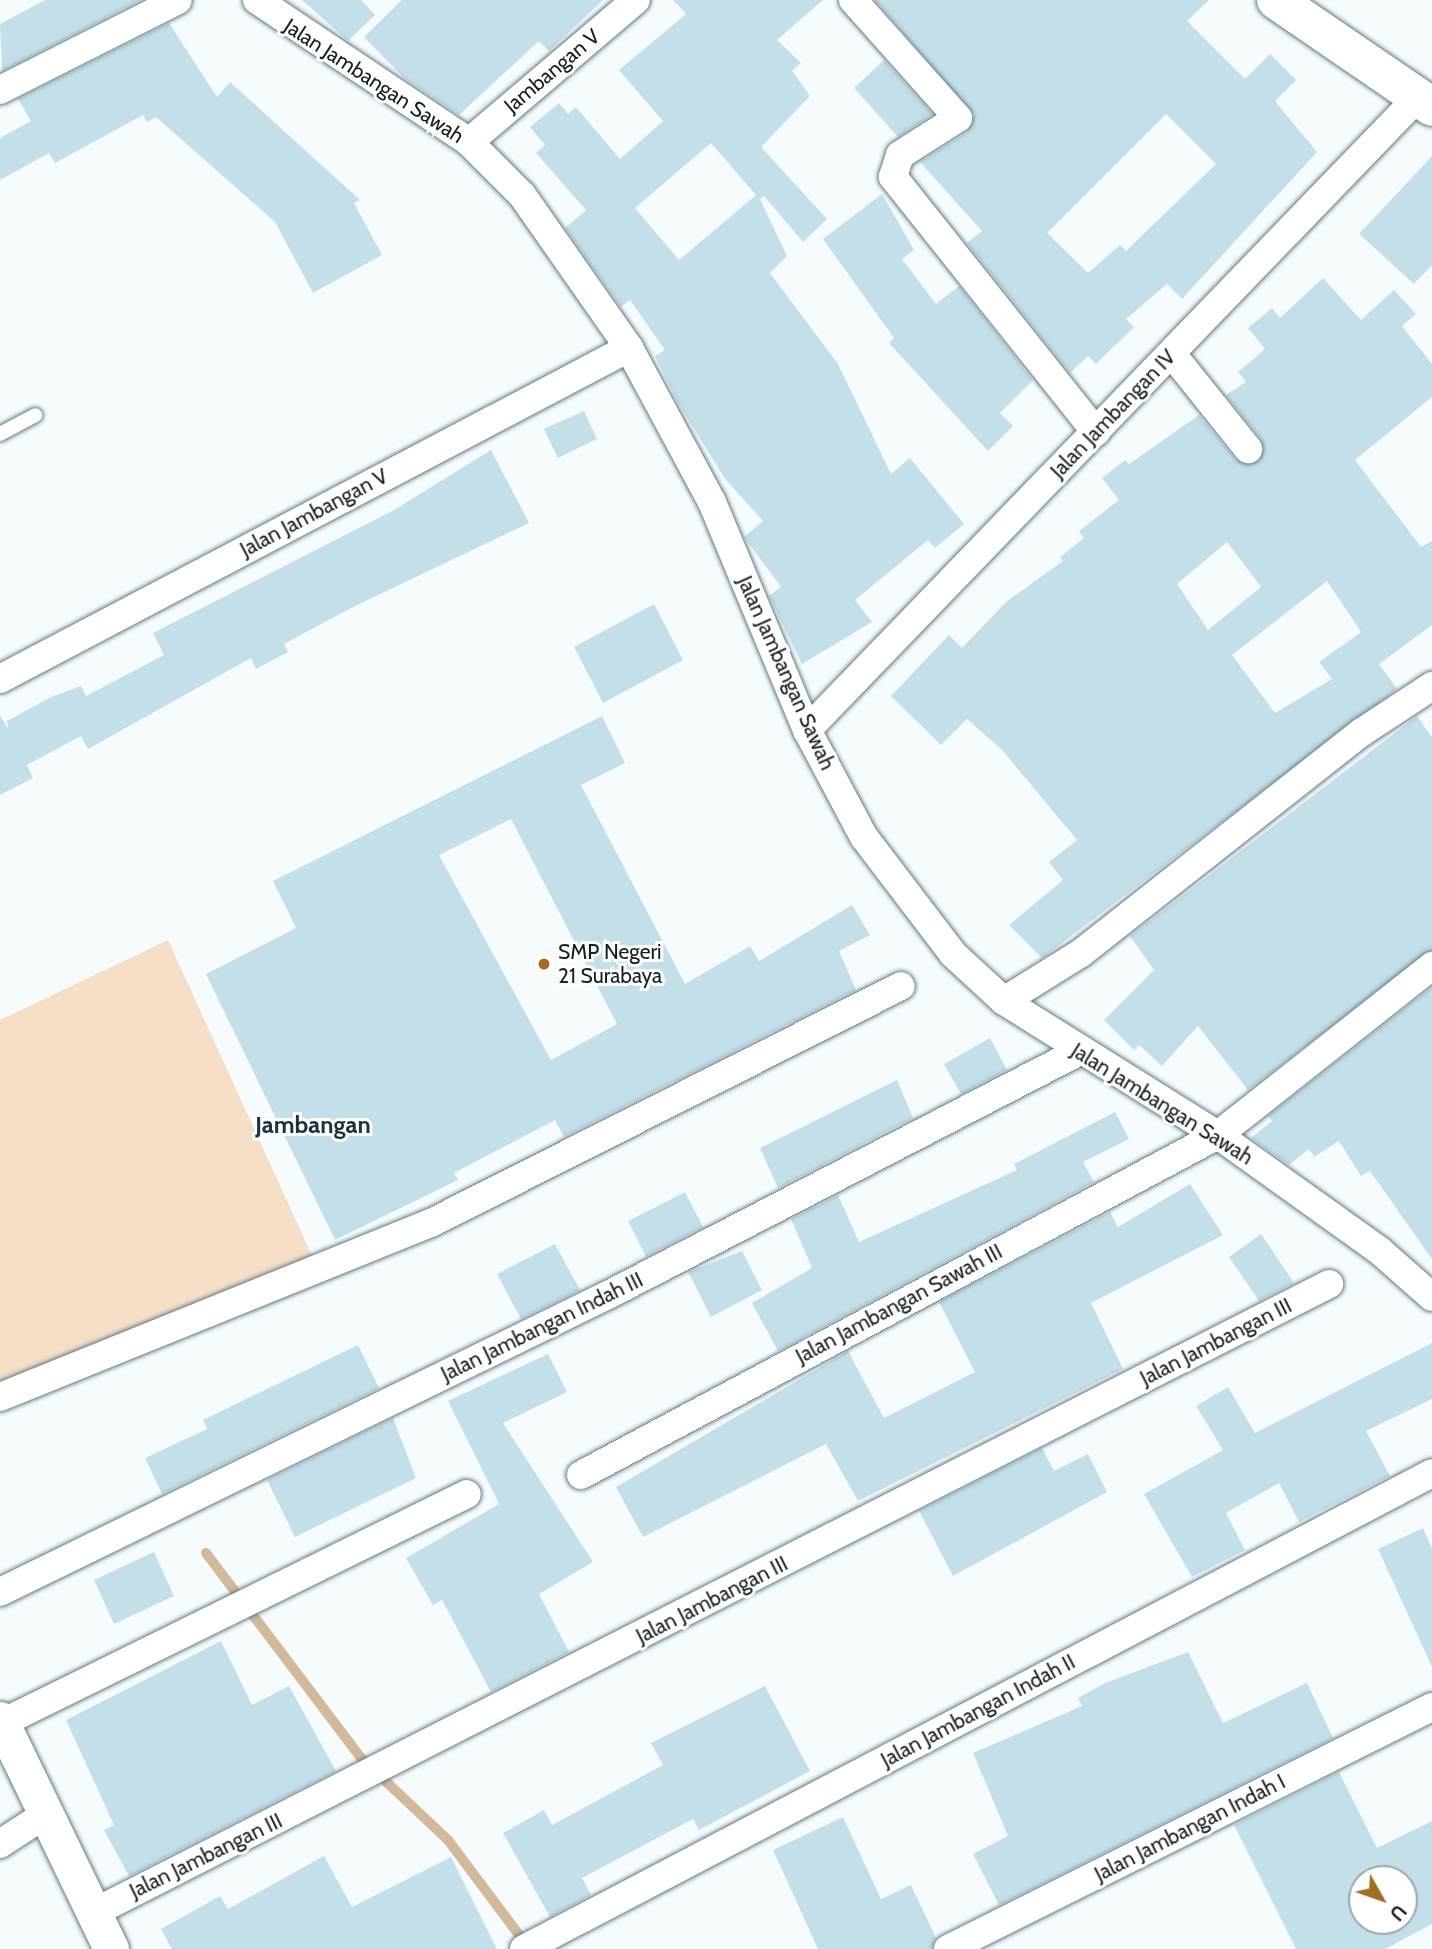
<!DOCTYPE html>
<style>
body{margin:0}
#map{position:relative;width:1432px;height:1949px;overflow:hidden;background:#f6fcfe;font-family:Cabin,sans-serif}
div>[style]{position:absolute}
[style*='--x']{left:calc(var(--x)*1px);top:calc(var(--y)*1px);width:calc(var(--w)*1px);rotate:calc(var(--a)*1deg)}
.green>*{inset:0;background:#f6dfc6}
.stream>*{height:10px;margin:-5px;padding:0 5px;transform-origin:5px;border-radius:5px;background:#d2b99b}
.building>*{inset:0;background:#c3dfe9}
.roads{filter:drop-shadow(0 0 2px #607a82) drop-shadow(0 0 2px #607a82)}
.service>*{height:14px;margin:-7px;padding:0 7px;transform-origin:7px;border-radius:7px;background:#fff}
.minor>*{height:28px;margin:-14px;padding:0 14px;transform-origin:14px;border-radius:14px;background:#fff}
.tertiary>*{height:35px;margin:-17.5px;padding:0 17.5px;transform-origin:17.5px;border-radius:17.5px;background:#fff}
.secondary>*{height:38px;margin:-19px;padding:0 19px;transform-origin:19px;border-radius:19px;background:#fff}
.dots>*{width:19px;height:19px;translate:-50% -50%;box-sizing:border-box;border:4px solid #fff;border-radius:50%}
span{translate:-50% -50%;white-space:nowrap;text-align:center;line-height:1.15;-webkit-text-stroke:6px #fff;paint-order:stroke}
.street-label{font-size:21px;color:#141f22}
.poi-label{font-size:21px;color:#141f22}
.left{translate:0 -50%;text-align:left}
.quarter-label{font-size:24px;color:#1b333a;font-weight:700}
.north{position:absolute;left:1348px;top:1865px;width:70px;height:70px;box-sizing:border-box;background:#fff;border:2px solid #a1a5a7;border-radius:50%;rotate:130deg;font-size:19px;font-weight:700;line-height:28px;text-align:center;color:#141f22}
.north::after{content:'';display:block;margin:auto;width:24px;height:32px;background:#a26e26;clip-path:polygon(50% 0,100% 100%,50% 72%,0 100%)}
</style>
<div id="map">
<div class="green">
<div style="clip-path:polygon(168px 940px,314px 1260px,0 1383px,0 1020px)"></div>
</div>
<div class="stream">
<div style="--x:206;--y:1553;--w:257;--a:52.9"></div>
<div style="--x:361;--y:1758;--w:120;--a:43.3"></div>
<div style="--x:448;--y:1840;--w:134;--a:53.2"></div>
</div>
<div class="building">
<div style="clip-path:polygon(45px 0,141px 0,2px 71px,0 24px)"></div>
<div style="clip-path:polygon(302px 0,361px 0,375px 15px,348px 41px)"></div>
<div style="clip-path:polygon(402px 0,603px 0,549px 51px,539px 41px,459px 115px,404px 78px,364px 37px)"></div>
<div style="clip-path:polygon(evenodd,673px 0,823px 0,777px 40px,801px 63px,792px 71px,810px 96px,761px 147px,827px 219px,803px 242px,764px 196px,760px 199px,787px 256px,770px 273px,838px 364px,891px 474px,910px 458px,964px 524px,935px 548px,928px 540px,855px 600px,872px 622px,802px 664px,769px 596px,781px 587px,744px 537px,763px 521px,725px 479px,677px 401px,655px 356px,665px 350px,630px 300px,621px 307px,565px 228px,586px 210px,536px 153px,545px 145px,530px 127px,559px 103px,568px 114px,576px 107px,620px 159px,663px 121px,619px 70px,686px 14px,673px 0,711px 143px,756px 195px,679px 260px,635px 208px,711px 143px)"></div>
<div style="clip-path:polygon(evenodd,875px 0,1209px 0,1187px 21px,1245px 79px,1270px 54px,1296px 80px,1275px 101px,1317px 152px,1182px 299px,1167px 284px,1126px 319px,1134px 327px,1096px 364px,1088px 356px,1070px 373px,967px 243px,982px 231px,920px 162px,967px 132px,974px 115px,875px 0,1166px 114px,1216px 164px,1126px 251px,1120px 245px,1088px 273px,1047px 233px,1166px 114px)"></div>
<div style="clip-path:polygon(169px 23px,217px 97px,230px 82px,360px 200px,354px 203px,382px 255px,313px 293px,275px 222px,156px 117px,147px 122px,143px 115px,55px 163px,49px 153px,0 180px,0 138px,31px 121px,18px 99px)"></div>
<div style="clip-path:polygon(884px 60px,933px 114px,898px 137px,854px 88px)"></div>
<div style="clip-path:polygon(1432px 156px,1432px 265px,1414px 284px,1359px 234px)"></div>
<div style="clip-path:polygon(882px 194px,914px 250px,902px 259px,936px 304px,959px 286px,1033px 380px,1000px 413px,1013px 426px,988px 451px,889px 343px,894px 338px,823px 239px)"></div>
<div style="clip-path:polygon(evenodd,1323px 278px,1361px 320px,1394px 290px,1416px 314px,1402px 326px,1432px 364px,1432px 397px,1355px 460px,1421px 547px,1432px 541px,1432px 625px,1379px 664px,1397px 689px,1042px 958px,1009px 925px,1063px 880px,1049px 862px,1077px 840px,1003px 751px,967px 719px,941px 745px,891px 696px,949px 635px,962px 648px,1006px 602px,1063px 561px,1060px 557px,1084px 538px,1079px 531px,1119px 500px,1102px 478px,1125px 460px,1129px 464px,1199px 415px,1236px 460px,1259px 461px,1261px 439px,1226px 395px,1246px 382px,1238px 372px,1265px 349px,1248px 328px,1272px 308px,1280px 318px,1323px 278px,1227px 542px,1261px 587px,1208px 630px,1177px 584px,1227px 542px,1323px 278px,1327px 581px,1361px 632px,1319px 662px,1332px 679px,1275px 713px,1232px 655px,1327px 581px)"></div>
<div style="clip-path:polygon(584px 411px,597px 439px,558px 458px,544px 429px)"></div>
<div style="clip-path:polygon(491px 450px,529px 523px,351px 608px,284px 644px,288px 652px,256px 669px,251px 658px,88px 749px,81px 736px,27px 765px,33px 778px,0 795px,0 715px,8px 729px,7px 721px,51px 697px,81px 686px,86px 696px,164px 655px,153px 633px,394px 510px)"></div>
<div style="clip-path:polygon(654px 604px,683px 660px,603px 703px,574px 647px)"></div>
<div style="clip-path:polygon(evenodd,602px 716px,625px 763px,581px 785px,685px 984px,750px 946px,759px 961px,852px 905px,870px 935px,839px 951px,856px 990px,564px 1137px,555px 1120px,454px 1173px,458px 1180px,335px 1240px,206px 974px,296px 928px,273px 881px,602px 716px,511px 819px,617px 1024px,551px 1060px,439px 855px,511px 819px)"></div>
<div style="clip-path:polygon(1417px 716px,1432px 737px,1432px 950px,1248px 1090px,1198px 1026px,1162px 1066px,1139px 1045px,1134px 1050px,1104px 1020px,1154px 970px,1130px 936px)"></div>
<div style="clip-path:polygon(1432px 987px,1432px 1259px,1370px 1171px,1361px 1176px,1339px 1141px,1314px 1157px,1309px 1149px,1289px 1165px,1251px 1138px,1272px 1121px,1268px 1116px)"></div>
<div style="clip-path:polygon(990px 1038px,1007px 1070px,961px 1094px,944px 1064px)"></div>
<div style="clip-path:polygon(897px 1080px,913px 1118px,778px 1188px,760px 1148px)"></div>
<div style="clip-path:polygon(1115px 1112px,1129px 1139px,1083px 1162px,1094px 1182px,778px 1351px,752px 1303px,812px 1268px,791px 1219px,838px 1195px,859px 1242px,1017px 1170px,1014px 1164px)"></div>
<div style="clip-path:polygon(1190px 1184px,1223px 1235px,1091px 1303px,1123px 1369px,858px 1501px,826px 1444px,643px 1537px,616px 1487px,848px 1351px,884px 1418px,975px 1372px,939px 1302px,1110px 1212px,1118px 1227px)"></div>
<div style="clip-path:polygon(685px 1192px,703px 1227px,646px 1257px,628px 1221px)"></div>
<div style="clip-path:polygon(1261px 1234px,1294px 1283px,1259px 1301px,1229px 1257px)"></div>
<div style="clip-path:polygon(555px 1244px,580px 1290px,521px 1319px,497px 1274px)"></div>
<div style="clip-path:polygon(742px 1251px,762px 1290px,711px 1317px,688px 1272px)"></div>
<div style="clip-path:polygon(1432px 1343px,1432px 1399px,1366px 1431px,1390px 1476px,1299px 1522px,1279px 1483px,1226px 1513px,1245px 1550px,1192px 1577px,1144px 1494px,1223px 1450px,1196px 1406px,1228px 1387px,1255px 1433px)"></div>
<div style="clip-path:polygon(358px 1345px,379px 1388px,162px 1494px,145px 1458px,207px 1429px,203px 1420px)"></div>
<div style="clip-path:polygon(548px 1354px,567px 1392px,503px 1423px,593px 1562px,539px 1594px,569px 1652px,491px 1692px,442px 1600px,433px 1605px,406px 1558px,499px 1504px,448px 1401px)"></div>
<div style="clip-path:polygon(393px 1418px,416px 1478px,295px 1537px,267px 1480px)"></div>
<div style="clip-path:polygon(1042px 1448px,1054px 1471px,1088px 1454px,1107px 1492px,953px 1576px,919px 1511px)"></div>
<div style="clip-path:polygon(1423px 1528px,1432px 1548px,1432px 1667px,1378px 1549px)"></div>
<div style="clip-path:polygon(154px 1552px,174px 1596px,114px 1624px,94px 1580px)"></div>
<div style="clip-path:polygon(221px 1641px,252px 1705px,289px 1686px,336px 1771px,129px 1876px,104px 1830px,114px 1825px,66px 1720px)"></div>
<div style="clip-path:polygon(1188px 1652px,1223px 1723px,1307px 1683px,1333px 1738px,999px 1905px,973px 1854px,1008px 1836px,973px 1753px,1082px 1706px,1078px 1698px,1105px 1683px)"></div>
<div style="clip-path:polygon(765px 1686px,810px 1771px,699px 1830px,693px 1819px,582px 1878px,591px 1895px,550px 1917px,503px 1833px,544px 1810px,552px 1825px,663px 1765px,651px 1743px)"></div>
<div style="clip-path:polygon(evenodd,1339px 1772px,1377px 1848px,1432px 1821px,1432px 1924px,1385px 1949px,1296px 1949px,1234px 1825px,1339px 1772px,1362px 1879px,1404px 1879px,1404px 1921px,1362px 1921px,1362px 1879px)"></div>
<div style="clip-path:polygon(843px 1817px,881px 1899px,911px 1885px,936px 1938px,932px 1949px,818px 1949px,773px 1850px)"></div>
<div style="clip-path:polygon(324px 1856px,352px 1907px,451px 1857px,497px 1949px,172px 1949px,161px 1929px,220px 1896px,228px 1909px)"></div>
</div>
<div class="roads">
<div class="service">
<div style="--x:0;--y:434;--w:40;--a:-28"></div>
</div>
<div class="minor">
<div style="--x:257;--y:0;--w:255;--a:33.8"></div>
<div style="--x:469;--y:142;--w:75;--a:45"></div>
<div style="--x:522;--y:195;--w:187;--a:55"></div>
<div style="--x:629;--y:348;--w:175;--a:61.7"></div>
<div style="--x:712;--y:502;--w:247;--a:67.4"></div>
<div style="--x:807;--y:730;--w:121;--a:62"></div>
<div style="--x:864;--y:837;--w:147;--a:52.7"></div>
<div style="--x:953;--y:954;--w:69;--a:42.7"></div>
<div style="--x:1004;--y:1001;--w:252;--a:32.1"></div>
<div style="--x:1218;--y:1135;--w:199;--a:35.6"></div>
<div style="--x:1380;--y:1251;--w:69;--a:41.5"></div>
<div style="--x:853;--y:0;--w:158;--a:48.3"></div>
<div style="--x:958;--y:118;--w:69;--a:147.5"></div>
<div style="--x:900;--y:155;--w:23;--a:108"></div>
<div style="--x:893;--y:177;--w:326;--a:51.5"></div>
<div style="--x:0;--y:90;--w:199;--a:-26.8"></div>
<div style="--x:469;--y:142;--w:219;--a:-40.4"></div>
<div style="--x:1172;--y:354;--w:122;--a:51.3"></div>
<div style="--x:0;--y:679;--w:711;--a:-27.75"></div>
<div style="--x:807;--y:730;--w:880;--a:-46.01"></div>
<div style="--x:1004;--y:1001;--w:91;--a:-31.9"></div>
<div style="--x:1081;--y:953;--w:357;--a:-38.2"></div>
<div style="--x:1362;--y:732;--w:84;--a:-33.3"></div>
<div style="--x:0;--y:1397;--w:465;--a:-22"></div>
<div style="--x:431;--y:1223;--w:526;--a:-26.76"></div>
<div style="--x:581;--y:1475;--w:722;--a:-28.09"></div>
<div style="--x:1218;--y:1135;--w:273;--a:-38.3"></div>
<div style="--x:0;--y:1592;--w:679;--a:-26.04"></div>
<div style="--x:610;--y:1294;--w:527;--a:-27.34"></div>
<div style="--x:2;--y:1723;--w:518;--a:-26.22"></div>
<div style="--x:0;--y:1844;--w:55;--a:-33.1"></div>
<div style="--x:93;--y:1913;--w:1387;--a:-26.97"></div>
<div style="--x:524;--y:1949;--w:1025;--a:-27.66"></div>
<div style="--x:948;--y:1949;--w:541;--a:-26.57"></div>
</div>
<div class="tertiary">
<div style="--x:0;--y:1719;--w:255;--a:64.2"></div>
</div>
<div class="secondary">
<div style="--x:1276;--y:0;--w:189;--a:34.4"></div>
</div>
</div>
<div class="dots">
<div style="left:544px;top:964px;background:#a26e26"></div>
</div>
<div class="street-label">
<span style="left:552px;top:71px;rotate:-40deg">Jambangan V</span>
<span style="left:374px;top:81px;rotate:33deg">Jalan Jambangan Sawah</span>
<span style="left:1113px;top:414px;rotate:-46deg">Jalan Jambangan IV</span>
<span style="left:314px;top:513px;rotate:-28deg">Jalan Jambangan V</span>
<span style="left:786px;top:673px;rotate:66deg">Jalan Jambangan Sawah</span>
<span style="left:1162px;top:1104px;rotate:32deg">Jalan Jambangan Sawah</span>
<span style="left:899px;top:1304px;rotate:-28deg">Jalan Jambangan Sawah III</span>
<span style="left:542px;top:1327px;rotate:-26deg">Jalan Jambangan Indah III</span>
<span style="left:1216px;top:1342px;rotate:-27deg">Jalan Jambangan III</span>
<span style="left:712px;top:1600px;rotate:-27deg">Jalan Jambangan III</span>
<span style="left:978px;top:1711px;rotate:-28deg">Jalan Jambangan Indah II</span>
<span style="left:1190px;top:1828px;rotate:-27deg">Jalan Jambangan Indah I</span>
<span style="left:206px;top:1856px;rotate:-26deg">Jalan Jambangan III</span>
</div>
<div class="poi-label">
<span class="left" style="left:558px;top:964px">SMP Negeri<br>21 Surabaya</span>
</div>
<div class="quarter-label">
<span style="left:313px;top:1125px">Jambangan</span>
</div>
<div class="north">U</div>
</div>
